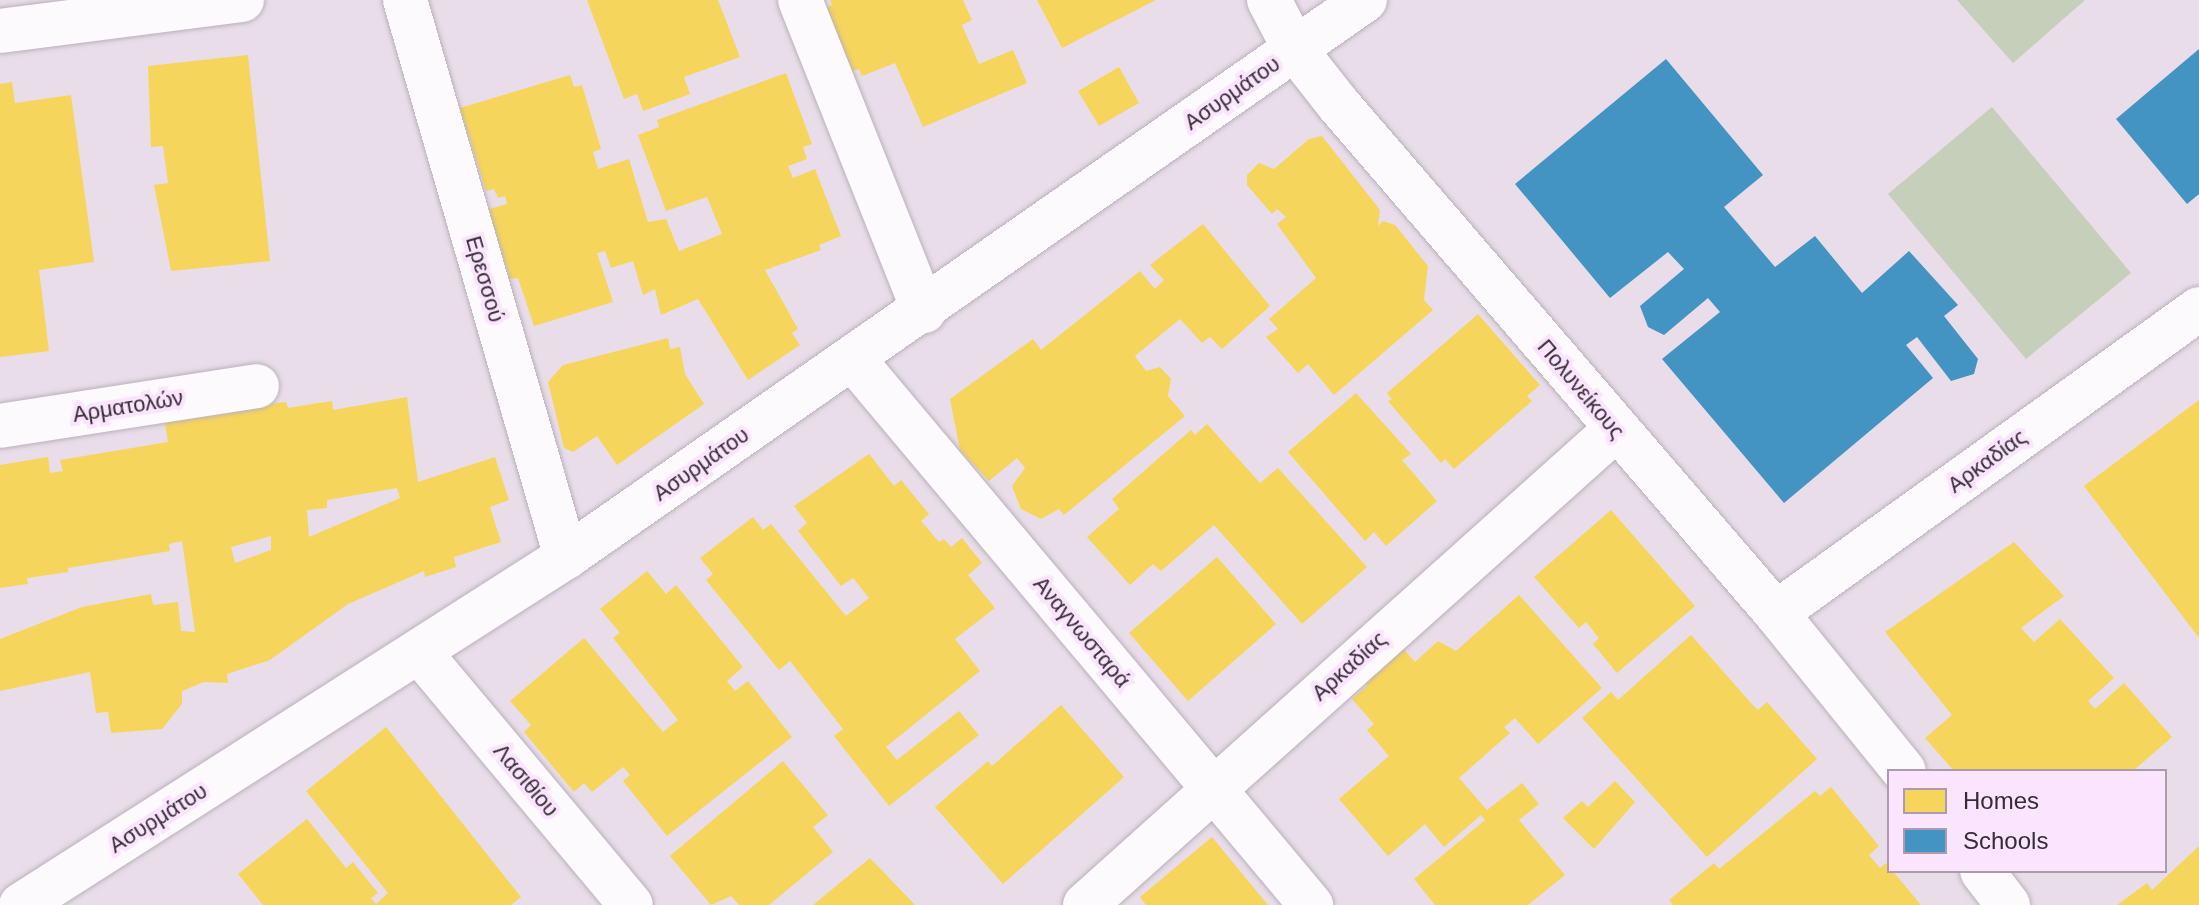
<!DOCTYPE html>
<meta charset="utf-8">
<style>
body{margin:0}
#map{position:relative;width:2199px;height:905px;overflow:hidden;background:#e8dde9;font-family:Arial,sans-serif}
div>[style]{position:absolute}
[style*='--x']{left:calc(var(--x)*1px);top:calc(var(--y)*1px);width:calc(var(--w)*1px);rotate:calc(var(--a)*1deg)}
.green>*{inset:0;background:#c5cfb9}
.homes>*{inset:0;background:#f6d55c}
.schools>*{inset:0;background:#4393c3}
.roads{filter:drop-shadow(0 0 2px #bab0bb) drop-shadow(0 0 2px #bab0bb)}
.minor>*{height:44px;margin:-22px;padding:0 22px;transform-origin:22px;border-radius:22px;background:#fcfafc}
.tertiary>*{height:44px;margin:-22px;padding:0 22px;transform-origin:22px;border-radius:22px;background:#fcfafc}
span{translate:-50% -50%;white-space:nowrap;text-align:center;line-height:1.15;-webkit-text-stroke:8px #fbe4fd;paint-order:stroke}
.street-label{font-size:22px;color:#352c35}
.legend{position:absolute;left:1887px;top:769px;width:280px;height:104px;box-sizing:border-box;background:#fbe4fd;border:2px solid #ac9aad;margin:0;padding:10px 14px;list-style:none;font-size:24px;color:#352c35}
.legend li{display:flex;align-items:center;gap:16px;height:40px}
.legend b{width:40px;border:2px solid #ac9aad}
</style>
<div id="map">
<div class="green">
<div style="clip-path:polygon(1957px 0,2085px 0,2013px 63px)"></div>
<div style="clip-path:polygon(1992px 107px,2131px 273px,2026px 359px,1888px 194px)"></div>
</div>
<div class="homes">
<div style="clip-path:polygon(587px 0,718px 0,740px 57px,684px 77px,690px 94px,643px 111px,637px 94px,624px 99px)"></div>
<div style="clip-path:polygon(830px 0,963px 0,972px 20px,962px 25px,979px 64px,1013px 50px,1027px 83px,923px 127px,895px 63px,862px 76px,859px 69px,849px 73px,823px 9px,832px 5px)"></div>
<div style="clip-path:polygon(1037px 0,1156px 0,1062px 48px)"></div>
<div style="clip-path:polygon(248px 55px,270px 261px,171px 271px,154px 185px,168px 183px,163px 146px,151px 147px,148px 66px)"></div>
<div style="clip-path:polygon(1119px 67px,1139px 103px,1099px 126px,1078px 91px)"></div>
<div style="clip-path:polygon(786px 73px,812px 144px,803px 147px,807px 159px,788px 166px,793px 178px,815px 169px,841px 236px,819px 245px,821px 250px,765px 270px,798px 329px,792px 333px,800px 345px,748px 380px,698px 299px,661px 315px,655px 289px,643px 295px,633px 261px,611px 268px,605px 251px,597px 253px,613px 302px,534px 326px,518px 278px,510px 279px,489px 209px,507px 204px,505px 196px,498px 198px,494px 189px,486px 191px,460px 108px,570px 75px,574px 87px,582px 85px,601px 149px,593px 152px,598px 169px,629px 159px,648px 222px,666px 219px,679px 251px,722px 234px,707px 197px,666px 211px,638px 135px,659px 127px,657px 120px)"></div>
<div style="clip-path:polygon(12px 82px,15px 103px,71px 95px,94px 262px,39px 270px,49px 351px,0 357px,0 84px)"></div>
<div style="clip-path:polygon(1322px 136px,1380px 210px,1378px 226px,1383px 221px,1395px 225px,1428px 266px,1424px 300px,1433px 310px,1334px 395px,1308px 364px,1298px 373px,1266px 337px,1278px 329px,1269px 319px,1316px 278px,1277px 224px,1286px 217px,1277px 209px,1272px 214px,1247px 185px,1247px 175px,1259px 163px,1274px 169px,1309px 139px)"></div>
<div style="clip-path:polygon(1203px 224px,1270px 306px,1222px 349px,1210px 337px,1202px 343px,1180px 319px,1135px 356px,1146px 371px,1160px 367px,1171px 379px,1168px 396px,1185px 416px,1064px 515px,1059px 509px,1041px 519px,1021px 509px,1012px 486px,1025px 468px,1017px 458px,989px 481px,960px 450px,950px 399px,1033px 339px,1041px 350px,1140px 271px,1155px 289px,1164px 280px,1150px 265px)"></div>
<div style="clip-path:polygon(1478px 314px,1540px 385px,1527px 396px,1532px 401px,1454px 469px,1445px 459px,1441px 463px,1388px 401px,1392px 399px,1387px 393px)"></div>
<div style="clip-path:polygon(668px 338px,670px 349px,680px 347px,685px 374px,704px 404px,617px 465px,597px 436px,573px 452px,564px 448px,548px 382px,563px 365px)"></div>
<div style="clip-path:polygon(1356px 393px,1411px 454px,1402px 460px,1437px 501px,1386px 546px,1374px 532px,1365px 541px,1288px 452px)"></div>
<div style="clip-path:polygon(evenodd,407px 397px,418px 482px,495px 457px,509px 500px,490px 507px,501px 542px,454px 557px,456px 567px,425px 577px,424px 571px,348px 604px,270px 660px,227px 674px,228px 683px,204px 682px,182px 691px,182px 704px,162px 729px,111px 733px,108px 712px,96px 713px,90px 672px,0 691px,0 639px,82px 607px,151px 594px,153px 605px,178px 602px,181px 631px,195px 632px,182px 541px,169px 544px,170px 551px,68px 568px,68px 572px,27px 578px,28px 584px,0 588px,0 465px,48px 457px,50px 473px,63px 471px,60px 460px,168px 442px,164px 418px,286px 402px,288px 408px,332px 401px,333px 410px,407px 397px,397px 488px,400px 498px,309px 537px,307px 510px,327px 508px,327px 500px,397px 488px,407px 397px,271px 536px,271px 550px,235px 563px,231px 547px,271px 536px)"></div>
<div style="clip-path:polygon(2199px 400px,2199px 638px,2084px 486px)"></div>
<div style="clip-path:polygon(1207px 424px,1260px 483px,1278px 468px,1367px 567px,1302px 624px,1214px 525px,1161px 571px,1153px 564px,1130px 585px,1087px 537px,1119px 509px,1112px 499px,1191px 430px,1195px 435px)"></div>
<div style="clip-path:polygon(869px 454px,894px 486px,901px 480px,929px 514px,921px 521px,939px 542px,944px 539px,951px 547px,962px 538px,982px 563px,968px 575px,995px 608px,955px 639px,980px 671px,886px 747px,897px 760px,959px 711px,979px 735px,889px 806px,834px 736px,843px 729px,790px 661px,779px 670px,706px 580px,713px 574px,700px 558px,753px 517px,763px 530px,771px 524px,846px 616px,869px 598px,853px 578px,841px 586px,798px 531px,807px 523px,794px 506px)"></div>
<div style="clip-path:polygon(1611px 510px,1695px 606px,1617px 673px,1593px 644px,1599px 638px,1586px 622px,1579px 628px,1534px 577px)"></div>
<div style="clip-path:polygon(2014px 542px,2064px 596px,2021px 628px,2034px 642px,2060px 619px,2114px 678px,2088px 701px,2095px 709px,2124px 683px,2172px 737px,2133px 771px,1954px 771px,1925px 738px,1952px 715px,1885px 632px)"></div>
<div style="clip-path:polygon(1217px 557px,1276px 624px,1188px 701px,1129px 633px)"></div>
<div style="clip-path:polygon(647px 571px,666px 594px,676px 585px,743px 667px,727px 681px,735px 691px,748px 681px,792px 737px,667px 836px,623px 781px,630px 775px,623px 767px,592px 792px,584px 783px,574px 792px,524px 732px,531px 725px,510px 701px,584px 638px,663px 732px,678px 720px,613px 638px,620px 633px,600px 609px)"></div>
<div style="clip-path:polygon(1519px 595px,1602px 688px,1538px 744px,1515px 718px,1504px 727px,1510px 733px,1459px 778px,1487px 810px,1522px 783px,1539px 804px,1519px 820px,1565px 875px,1528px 905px,1435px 905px,1414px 879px,1485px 820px,1481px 815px,1444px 847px,1425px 824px,1388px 856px,1339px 799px,1389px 756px,1367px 730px,1374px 724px,1352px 699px,1367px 686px,1362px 680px,1401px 646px,1415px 662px,1438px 641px,1456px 651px)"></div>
<div style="clip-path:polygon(1691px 635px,1751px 703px,1758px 710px,1767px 702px,1817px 759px,1707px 857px,1582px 718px,1611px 692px,1618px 700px)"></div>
<div style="clip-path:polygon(1061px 705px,1124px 777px,1003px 884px,935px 807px,988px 761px,992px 766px)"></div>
<div style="clip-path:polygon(386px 727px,521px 897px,511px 905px,263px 905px,238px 874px,307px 819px,346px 868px,353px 862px,378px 893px,371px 898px,376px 904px,388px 893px,306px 791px)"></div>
<div style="clip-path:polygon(783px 761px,828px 815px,813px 827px,833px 852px,769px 905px,739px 905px,731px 896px,711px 905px,670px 856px)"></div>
<div style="clip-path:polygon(1615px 781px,1635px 802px,1594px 849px,1563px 818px,1582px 801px,1588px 807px)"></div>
<div style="clip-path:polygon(1831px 787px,1879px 846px,1869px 855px,1880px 868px,1886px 863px,1921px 905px,1673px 905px,1669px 900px,1714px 863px,1719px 869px,1815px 791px,1820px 796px)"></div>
<div style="clip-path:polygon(1212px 837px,1268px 905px,1146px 905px,1140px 897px)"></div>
<div style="clip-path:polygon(2199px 846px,2199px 905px,2117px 905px,2147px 883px,2152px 890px)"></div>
<div style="clip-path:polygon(870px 858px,915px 905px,813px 905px)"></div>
</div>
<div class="schools">
<div style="clip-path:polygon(2199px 49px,2199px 194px,2187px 204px,2116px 119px)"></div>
<div style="clip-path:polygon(1666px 59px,1763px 175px,1724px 207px,1775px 267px,1815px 236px,1862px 293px,1909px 251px,1958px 305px,1944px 316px,1978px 359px,1974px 374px,1951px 381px,1917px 337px,1906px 345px,1933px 378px,1784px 503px,1662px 359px,1720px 312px,1708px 298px,1664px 335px,1648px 327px,1640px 306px,1684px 269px,1668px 252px,1610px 298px,1515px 184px)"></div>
</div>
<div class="roads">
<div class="minor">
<div style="--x:405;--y:0;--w:580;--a:73.88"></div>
<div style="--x:800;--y:0;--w:335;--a:68.3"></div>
<div style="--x:1269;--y:0;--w:54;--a:62.5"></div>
<div style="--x:1294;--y:48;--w:71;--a:51.8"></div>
<div style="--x:1338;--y:104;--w:672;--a:49.29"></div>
<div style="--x:1776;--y:613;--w:203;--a:51"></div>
<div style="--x:0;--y:31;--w:244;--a:-7.3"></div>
<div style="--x:853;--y:359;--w:713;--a:50.01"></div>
<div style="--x:0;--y:426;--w:260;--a:-8.8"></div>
<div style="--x:1776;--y:613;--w:521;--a:-35.7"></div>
<div style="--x:421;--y:654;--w:327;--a:50.1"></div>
<div style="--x:1982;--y:871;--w:43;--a:52.6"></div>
<div style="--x:1085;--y:905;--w:712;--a:-41.87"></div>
</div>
<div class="tertiary">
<div style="--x:21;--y:905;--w:647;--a:-32.56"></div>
<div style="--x:566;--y:557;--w:974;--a:-34.88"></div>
</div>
</div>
<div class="street-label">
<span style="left:1232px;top:93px;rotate:-35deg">Ασυρμάτου</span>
<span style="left:485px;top:279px;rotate:74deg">Ερεσσού</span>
<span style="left:1581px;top:389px;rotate:50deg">Πολυνείκους</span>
<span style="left:128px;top:406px;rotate:-9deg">Αρματολών</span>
<span style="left:1987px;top:461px;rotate:-36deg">Αρκαδίας</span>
<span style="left:701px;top:464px;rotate:-35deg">Ασυρμάτου</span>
<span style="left:1082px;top:632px;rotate:50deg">Αναγνωσταρά</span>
<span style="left:1349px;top:666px;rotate:-42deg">Αρκαδίας</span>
<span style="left:526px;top:780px;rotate:50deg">Λασιθίου</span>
<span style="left:158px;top:818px;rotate:-32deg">Ασυρμάτου</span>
</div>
<ul class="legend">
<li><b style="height:22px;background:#f6d55c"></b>Homes</li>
<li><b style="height:22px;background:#4393c3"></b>Schools</li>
</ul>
</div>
